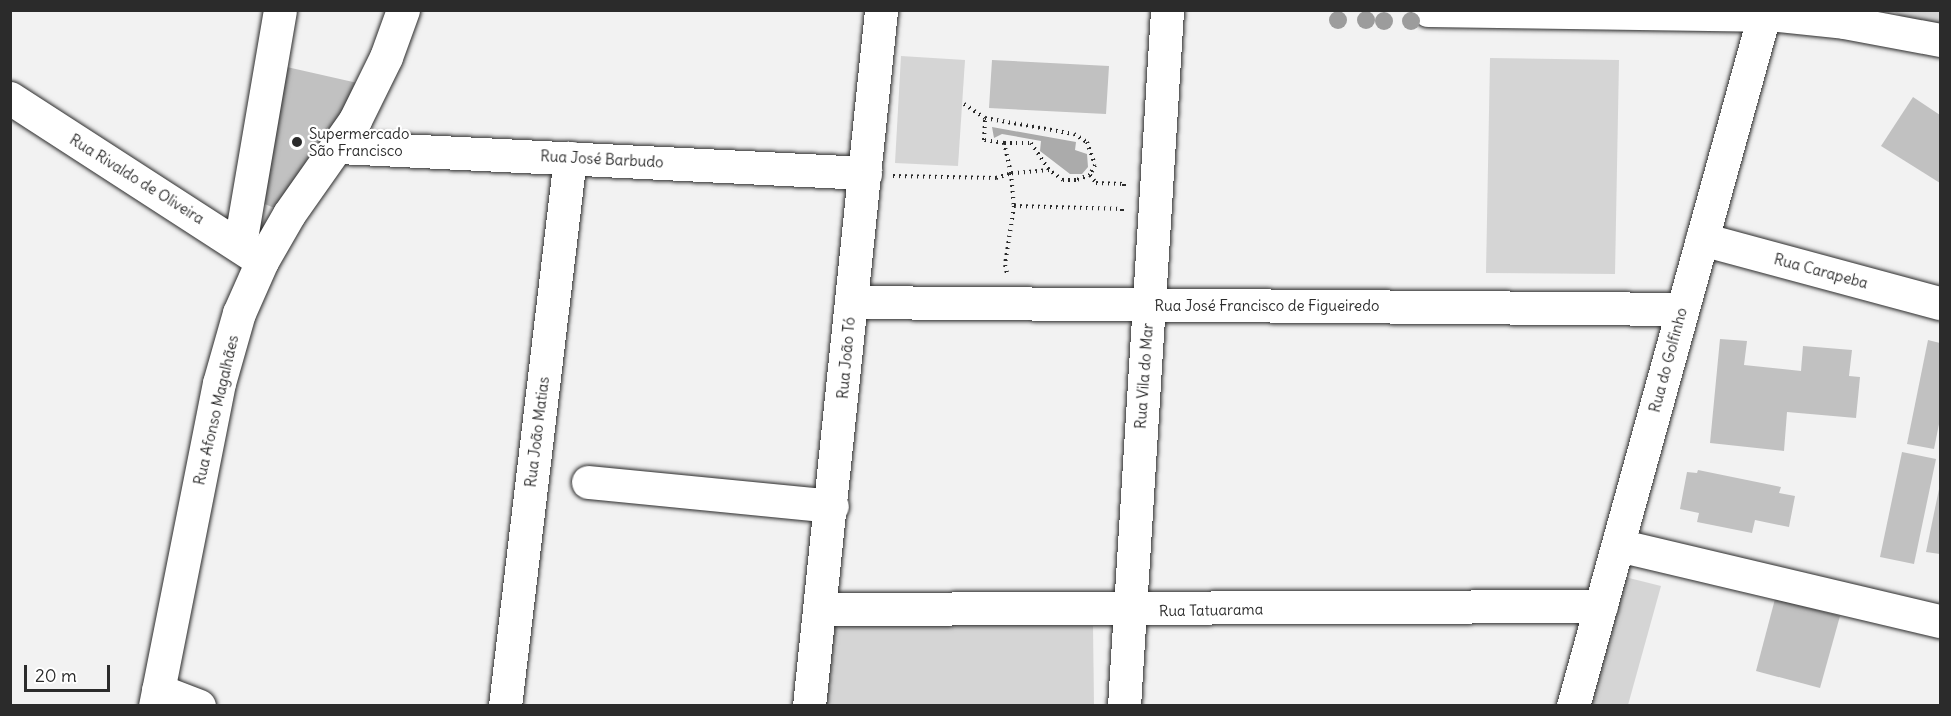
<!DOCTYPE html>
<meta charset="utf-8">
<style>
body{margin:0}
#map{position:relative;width:1951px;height:716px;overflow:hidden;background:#f2f2f2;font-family:Delius,sans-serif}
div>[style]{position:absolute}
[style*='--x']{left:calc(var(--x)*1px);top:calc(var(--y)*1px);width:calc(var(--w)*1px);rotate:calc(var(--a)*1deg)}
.green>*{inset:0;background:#d5d5d5}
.water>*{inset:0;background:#ababab}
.building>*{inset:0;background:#c1c1c1}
.path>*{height:4px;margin-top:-2px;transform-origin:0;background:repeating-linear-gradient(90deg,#2b2b2b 0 1.5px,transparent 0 6px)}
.roads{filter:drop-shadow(0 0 2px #2b2b2b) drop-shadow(0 0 2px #2b2b2b)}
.minor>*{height:33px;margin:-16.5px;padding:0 16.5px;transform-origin:16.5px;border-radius:16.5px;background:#fff}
.trees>*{width:18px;height:18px;margin:-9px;border-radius:50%;background:#9c9c9c}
.dots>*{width:16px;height:16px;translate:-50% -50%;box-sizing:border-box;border:3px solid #fff;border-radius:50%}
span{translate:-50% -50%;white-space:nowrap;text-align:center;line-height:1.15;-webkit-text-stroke:4.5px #fff;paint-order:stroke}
.poi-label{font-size:15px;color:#2b2b2b}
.left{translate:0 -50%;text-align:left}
.street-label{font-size:15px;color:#2b2b2b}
.frame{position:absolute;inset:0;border:12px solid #2b2b2b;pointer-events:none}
.scale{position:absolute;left:24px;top:665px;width:86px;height:27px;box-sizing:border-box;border:3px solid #2b2b2b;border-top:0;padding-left:8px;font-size:18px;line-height:21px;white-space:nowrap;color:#2b2b2b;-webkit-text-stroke:4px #fff;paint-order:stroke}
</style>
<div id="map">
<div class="green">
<div style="clip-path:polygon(1893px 11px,1940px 11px,1940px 27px,1909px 21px)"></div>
<div style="clip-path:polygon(901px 56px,965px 60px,958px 166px,895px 163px)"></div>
<div style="clip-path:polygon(1490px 58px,1619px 60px,1615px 274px,1486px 273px)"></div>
<div style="clip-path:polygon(1617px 575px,1661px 586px,1628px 705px,1581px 706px)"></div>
<div style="clip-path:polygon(831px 623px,1093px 626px,1094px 705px,819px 706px)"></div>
</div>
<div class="water">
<div style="clip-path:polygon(992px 127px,1076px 142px,1075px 150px,1087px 154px,1088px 167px,1082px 174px,1070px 174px,1040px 151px,1041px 141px,1002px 134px,994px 138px)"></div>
</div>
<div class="building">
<div style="clip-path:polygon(992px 60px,1109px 66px,1106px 114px,989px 108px)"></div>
<div style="clip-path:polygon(278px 65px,362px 84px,289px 214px,255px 200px)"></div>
<div style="clip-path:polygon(1913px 97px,1940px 115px,1940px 183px,1881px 146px)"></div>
<div style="clip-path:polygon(1720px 339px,1747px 341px,1744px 365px,1801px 371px,1803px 346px,1852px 350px,1849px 376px,1860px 377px,1856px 418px,1787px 412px,1784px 451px,1710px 443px)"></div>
<div style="clip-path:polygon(1928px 340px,1940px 343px,1940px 419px,1934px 449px,1907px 444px)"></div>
<div style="clip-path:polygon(1902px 452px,1936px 459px,1914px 564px,1880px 557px)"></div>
<div style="clip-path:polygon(1698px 470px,1781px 487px,1779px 493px,1795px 496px,1789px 527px,1755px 520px,1752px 533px,1697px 522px,1699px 513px,1680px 509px,1687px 472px,1697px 473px)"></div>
<div style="clip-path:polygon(1939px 489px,1940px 489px,1940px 554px,1926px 552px)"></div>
<div style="clip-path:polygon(1775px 599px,1840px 616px,1820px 688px,1756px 671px)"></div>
</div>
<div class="path">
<div style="--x:964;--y:104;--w:25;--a:34"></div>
<div style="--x:985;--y:118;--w:90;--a:10.2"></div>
<div style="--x:1074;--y:134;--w:15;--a:32"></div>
<div style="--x:1087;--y:142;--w:24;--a:71"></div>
<div style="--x:1095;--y:165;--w:11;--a:117"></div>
<div style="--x:1090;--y:175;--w:15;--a:160"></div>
<div style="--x:1076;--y:180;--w:13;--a:180"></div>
<div style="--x:1063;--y:180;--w:17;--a:-144"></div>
<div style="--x:1049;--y:170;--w:38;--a:175"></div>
<div style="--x:1011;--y:173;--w:31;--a:-103"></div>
<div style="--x:1004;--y:143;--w:20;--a:-171"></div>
<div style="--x:984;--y:140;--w:22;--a:-87"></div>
<div style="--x:1004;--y:143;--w:27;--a:0"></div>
<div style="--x:1031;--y:143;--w:32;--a:56"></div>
<div style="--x:1090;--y:175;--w:10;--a:53"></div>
<div style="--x:1096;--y:183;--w:28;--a:2"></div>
<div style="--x:1124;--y:184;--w:3;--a:90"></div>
<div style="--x:893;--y:176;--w:103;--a:1.1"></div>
<div style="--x:996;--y:178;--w:16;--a:-18"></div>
<div style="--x:1011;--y:173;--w:33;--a:85"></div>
<div style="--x:1014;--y:206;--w:60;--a:98.7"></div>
<div style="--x:1005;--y:265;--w:9;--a:77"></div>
<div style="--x:1014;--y:206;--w:108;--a:1.6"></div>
<div style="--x:1122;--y:209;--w:4;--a:90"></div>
</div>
<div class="roads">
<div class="minor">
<div style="--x:1428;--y:10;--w:351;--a:0.8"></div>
<div style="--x:1779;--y:15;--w:65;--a:6.1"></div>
<div style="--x:1844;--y:22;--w:98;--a:10.6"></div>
<div style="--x:10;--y:98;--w:300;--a:32.9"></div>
<div style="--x:339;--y:147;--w:527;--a:2.83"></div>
<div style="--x:1702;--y:239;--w:246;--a:15.1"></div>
<div style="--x:240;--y:244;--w:237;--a:-80.3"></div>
<div style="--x:852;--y:302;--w:830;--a:0.48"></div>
<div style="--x:588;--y:482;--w:245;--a:5.6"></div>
<div style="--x:1618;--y:545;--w:331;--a:13.3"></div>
<div style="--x:822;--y:609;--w:779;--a:-0.22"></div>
<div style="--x:158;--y:690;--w:44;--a:21.3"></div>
<div style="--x:155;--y:706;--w:329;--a:-78.8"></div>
<div style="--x:219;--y:383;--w:73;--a:-74.1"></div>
<div style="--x:239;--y:313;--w:57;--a:-66.1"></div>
<div style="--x:262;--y:261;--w:54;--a:-60.1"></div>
<div style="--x:289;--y:214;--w:115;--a:-54.9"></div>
<div style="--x:355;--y:120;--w:70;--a:-63.8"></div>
<div style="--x:386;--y:57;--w:50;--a:-70.1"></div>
<div style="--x:505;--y:706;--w:552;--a:-83.24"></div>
<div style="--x:809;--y:706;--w:700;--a:-84.09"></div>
<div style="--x:1124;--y:706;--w:697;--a:-86.46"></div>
<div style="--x:1573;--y:706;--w:717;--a:-74.55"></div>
</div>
</div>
<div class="trees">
<div style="left:1338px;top:20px"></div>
<div style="left:1366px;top:20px"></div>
<div style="left:1384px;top:21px"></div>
<div style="left:1411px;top:21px"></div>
</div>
<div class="dots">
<div style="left:297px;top:142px;background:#2b2b2b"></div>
</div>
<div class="poi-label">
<span class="left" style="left:309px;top:142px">Supermercado<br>São Francisco</span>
</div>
<div class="street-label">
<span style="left:602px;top:159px;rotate:3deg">Rua José Barbudo</span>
<span style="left:137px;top:179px;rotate:32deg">Rua Rivaldo de Oliveira</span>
<span style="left:1821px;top:271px;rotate:15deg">Rua Carapeba</span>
<span style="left:1267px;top:306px">Rua José Francisco de Figueiredo</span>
<span style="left:846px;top:358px;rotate:-85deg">Rua João Tó</span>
<span style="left:1668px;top:360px;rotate:-75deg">Rua do Golfinho</span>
<span style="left:1144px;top:376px;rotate:-86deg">Rua Vila do Mar</span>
<span style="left:216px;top:410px;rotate:-77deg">Rua Afonso Magalhães</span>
<span style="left:537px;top:432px;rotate:-83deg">Rua João Matias</span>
<span style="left:1211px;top:610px;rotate:-1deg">Rua Tatuarama</span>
</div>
<div class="frame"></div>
<div class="scale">20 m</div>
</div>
